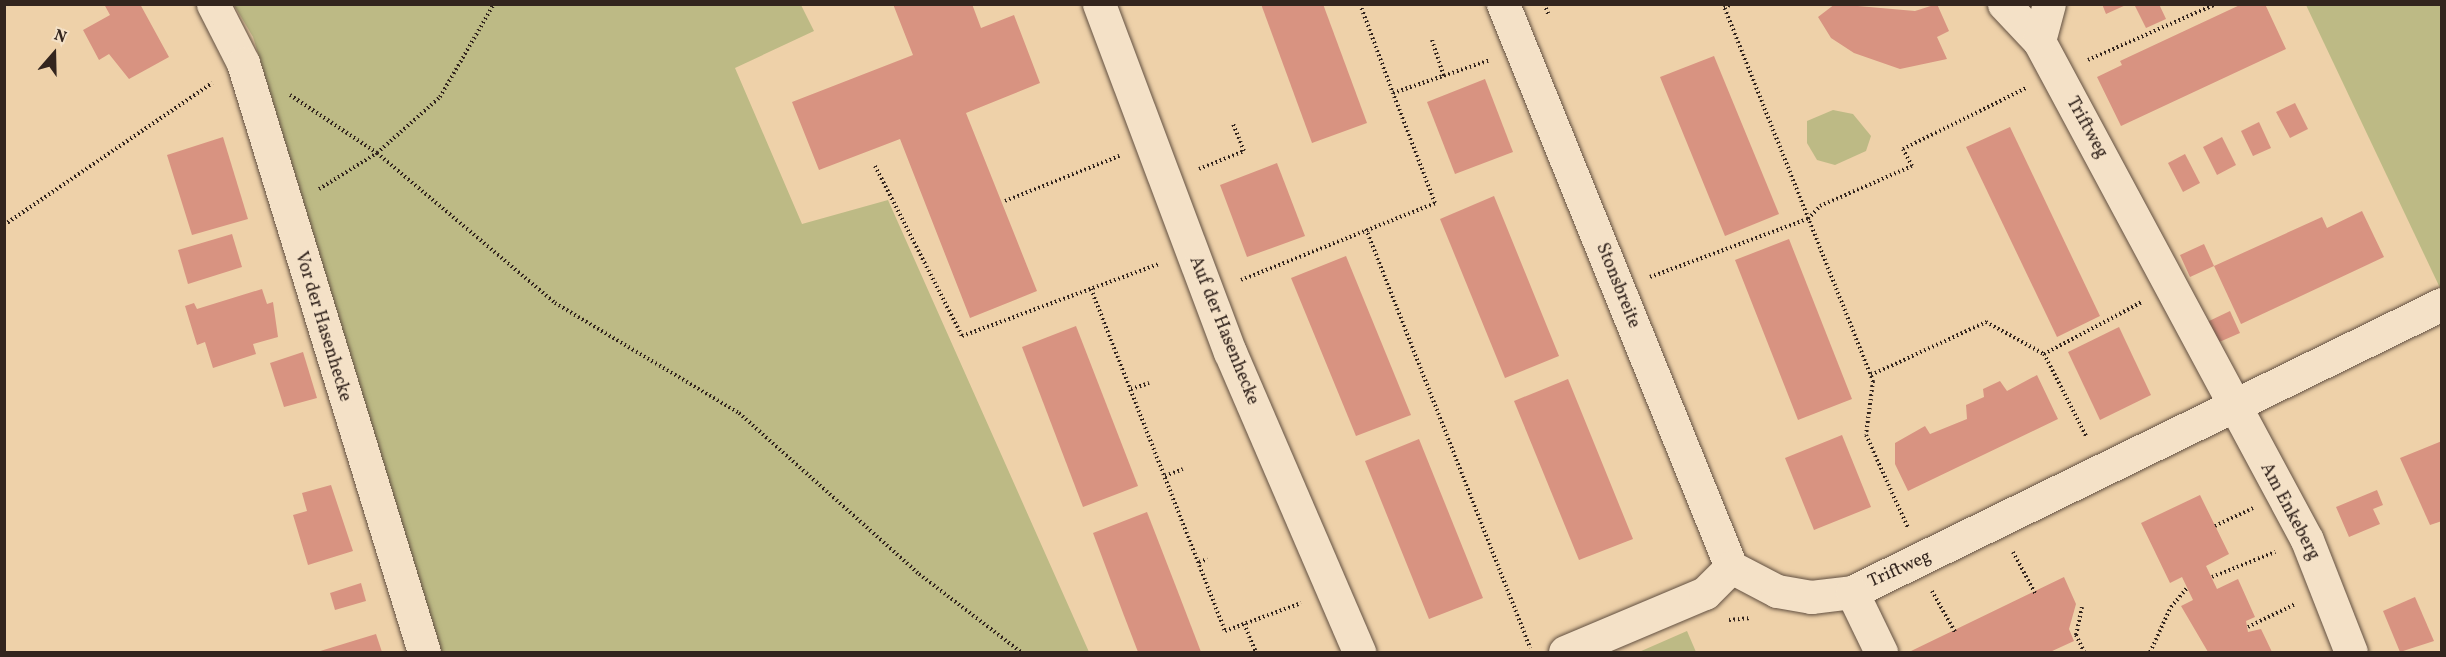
<!DOCTYPE html>
<style>
body{margin:0}
#map{position:relative;width:2446px;height:657px;overflow:hidden;background:#eed1a9;font-family:Vollkorn,serif}
div>[style]{position:absolute}
[style*='--x']{left:calc(var(--x)*1px);top:calc(var(--y)*1px);width:calc(var(--w)*1px);rotate:calc(var(--a)*1deg)}
.green>*{inset:0;background:#bdba85}
.building>*{inset:0;background:#d89381}
.path>*{height:4px;margin-top:-2px;transform-origin:0;background:repeating-linear-gradient(90deg,#33251e 0 1.5px,transparent 0 4.5px)}
.roads{filter:drop-shadow(0 0 2px #625041) drop-shadow(0 0 2px #625041)}
.minor>*{height:33px;margin:-16.5px;padding:0 16.5px;transform-origin:16.5px;border-radius:16.5px;background:#f4e1c7}
span{translate:-50% -50%;white-space:nowrap;text-align:center;line-height:1.15;-webkit-text-stroke:6px #f4e1c7;paint-order:stroke}
.street-label{font-size:18px;color:#33251e}
.frame{position:absolute;inset:0;border:6px solid #33251e;pointer-events:none}
.north{position:absolute;left:24px;top:24px;width:60px;height:60px;-webkit-text-stroke:4px #f4e1c7;paint-order:stroke;rotate:20deg;font-size:16px;font-weight:700;line-height:24px;text-align:center;color:#33251e}
.north::after{content:'';display:block;margin:auto;width:21px;height:27px;background:#33251e;clip-path:polygon(50% 0,100% 100%,50% 72%,0 100%)}
</style>
<div id="map">
<div class="green">
<div style="clip-path:polygon(234px 5px,801px 5px,814px 31px,735px 68px,802px 224px,888px 200px,1089px 652px,441px 652px,253px 37px)"></div>
<div style="clip-path:polygon(2306px 5px,2441px 5px,2441px 290px)"></div>
<div style="clip-path:polygon(1833px 110px,1853px 114px,1871px 136px,1866px 151px,1835px 165px,1817px 160px,1807px 143px,1807px 121px)"></div>
<div style="clip-path:polygon(1687px 631px,1696px 652px,1639px 652px)"></div>
</div>
<div class="building">
<div style="clip-path:polygon(104px 4px,140px 4px,169px 57px,129px 79px,109px 54px,99px 60px,83px 30px,110px 15px)"></div>
<div style="clip-path:polygon(893px 4px,972px 4px,981px 28px,1014px 15px,1040px 83px,966px 113px,1037px 291px,970px 318px,900px 139px,819px 170px,792px 102px,913px 55px)"></div>
<div style="clip-path:polygon(1261px 4px,1323px 4px,1367px 123px,1312px 143px)"></div>
<div style="clip-path:polygon(1835px 4px,1915px 11px,1937px 4px,1949px 31px,1937px 37px,1947px 59px,1900px 69px,1854px 53px,1831px 38px,1818px 17px)"></div>
<div style="clip-path:polygon(2102px 4px,2128px 4px,2106px 14px)"></div>
<div style="clip-path:polygon(2134px 4px,2159px 4px,2166px 19px,2146px 28px)"></div>
<div style="clip-path:polygon(2242px 4px,2265px 4px,2286px 49px,2121px 126px,2097px 77px,2122px 65px,2120px 61px)"></div>
<div style="clip-path:polygon(1714px 56px,1779px 214px,1725px 236px,1660px 77px)"></div>
<div style="clip-path:polygon(1485px 79px,1513px 152px,1455px 174px,1427px 102px)"></div>
<div style="clip-path:polygon(2295px 103px,2308px 129px,2290px 138px,2276px 112px)"></div>
<div style="clip-path:polygon(2259px 122px,2271px 148px,2253px 156px,2241px 131px)"></div>
<div style="clip-path:polygon(2010px 127px,2100px 316px,2057px 337px,1966px 147px)"></div>
<div style="clip-path:polygon(223px 137px,248px 219px,192px 235px,167px 155px)"></div>
<div style="clip-path:polygon(2222px 137px,2236px 165px,2217px 175px,2203px 147px)"></div>
<div style="clip-path:polygon(2185px 154px,2200px 183px,2183px 192px,2168px 163px)"></div>
<div style="clip-path:polygon(1277px 163px,1305px 236px,1247px 257px,1220px 185px)"></div>
<div style="clip-path:polygon(1494px 196px,1559px 356px,1505px 378px,1440px 219px)"></div>
<div style="clip-path:polygon(2362px 211px,2384px 257px,2241px 324px,2214px 266px,2322px 217px,2327px 228px)"></div>
<div style="clip-path:polygon(232px 234px,242px 267px,188px 284px,178px 250px)"></div>
<div style="clip-path:polygon(1789px 239px,1852px 399px,1798px 420px,1735px 260px)"></div>
<div style="clip-path:polygon(2204px 244px,2214px 266px,2190px 277px,2180px 255px)"></div>
<div style="clip-path:polygon(1346px 256px,1411px 415px,1356px 436px,1291px 278px)"></div>
<div style="clip-path:polygon(262px 289px,267px 304px,273px 302px,278px 337px,253px 344px,256px 354px,213px 368px,205px 342px,197px 345px,185px 306px,194px 303px,197px 309px)"></div>
<div style="clip-path:polygon(2230px 311px,2240px 333px,2217px 343px,2207px 322px)"></div>
<div style="clip-path:polygon(1076px 326px,1138px 486px,1083px 507px,1022px 347px)"></div>
<div style="clip-path:polygon(2119px 327px,2151px 395px,2100px 420px,2068px 352px)"></div>
<div style="clip-path:polygon(303px 352px,317px 398px,284px 407px,270px 363px)"></div>
<div style="clip-path:polygon(2037px 375px,2058px 419px,1908px 491px,1895px 464px,1895px 443px,1925px 426px,1930px 434px,1967px 419px,1966px 405px,1984px 397px,1983px 389px,2000px 381px,2007px 391px)"></div>
<div style="clip-path:polygon(1568px 379px,1633px 539px,1579px 560px,1514px 401px)"></div>
<div style="clip-path:polygon(1842px 435px,1871px 507px,1814px 530px,1785px 458px)"></div>
<div style="clip-path:polygon(1419px 439px,1483px 598px,1429px 619px,1365px 461px)"></div>
<div style="clip-path:polygon(2442px 441px,2442px 521px,2430px 525px,2400px 458px)"></div>
<div style="clip-path:polygon(331px 485px,353px 551px,308px 565px,293px 515px,307px 511px,302px 493px)"></div>
<div style="clip-path:polygon(2377px 490px,2383px 505px,2373px 509px,2380px 524px,2349px 537px,2336px 507px)"></div>
<div style="clip-path:polygon(2200px 495px,2229px 554px,2206px 566px,2217px 589px,2238px 579px,2255px 617px,2246px 621px,2248px 632px,2261px 629px,2272px 652px,2208px 652px,2181px 606px,2193px 600px,2182px 577px,2170px 583px,2141px 523px)"></div>
<div style="clip-path:polygon(1147px 512px,1178px 592px,1201px 652px,1138px 652px,1123px 613px,1093px 533px)"></div>
<div style="clip-path:polygon(2064px 577px,2076px 604px,2069px 629px,2074px 641px,2050px 652px,1909px 652px)"></div>
<div style="clip-path:polygon(361px 583px,366px 601px,335px 610px,330px 593px)"></div>
<div style="clip-path:polygon(2415px 597px,2434px 641px,2400px 652px,2383px 611px)"></div>
<div style="clip-path:polygon(376px 634px,382px 652px,317px 652px)"></div>
</div>
<div class="path">
<div style="--x:1360;--y:4;--w:95;--a:69.7"></div>
<div style="--x:1393;--y:93;--w:102;--a:-18.8"></div>
<div style="--x:1544;--y:4;--w:13;--a:67"></div>
<div style="--x:1723;--y:4;--w:406;--a:68.3"></div>
<div style="--x:1873;--y:381;--w:54;--a:97.4"></div>
<div style="--x:1866;--y:435;--w:102;--a:65.7"></div>
<div style="--x:1724;--y:8;--w:9;--a:-27"></div>
<div style="--x:1432;--y:40;--w:39;--a:72"></div>
<div style="--x:2088;--y:60;--w:140;--a:-23.6"></div>
<div style="--x:290;--y:95;--w:105;--a:33.7"></div>
<div style="--x:377;--y:153;--w:233;--a:40.1"></div>
<div style="--x:555;--y:303;--w:214;--a:30.9"></div>
<div style="--x:739;--y:413;--w:241;--a:41.8"></div>
<div style="--x:919;--y:574;--w:128;--a:37.4"></div>
<div style="--x:875;--y:166;--w:191;--a:62.9"></div>
<div style="--x:962;--y:336;--w:210;--a:-20.1"></div>
<div style="--x:1199;--y:169;--w:48;--a:-21.8"></div>
<div style="--x:1244;--y:151;--w:29;--a:-112"></div>
<div style="--x:319;--y:189;--w:68;--a:-31.8"></div>
<div style="--x:377;--y:153;--w:84;--a:-41.6"></div>
<div style="--x:440;--y:97;--w:108;--a:-59.9"></div>
<div style="--x:1005;--y:201;--w:123;--a:-21.5"></div>
<div style="--x:4;--y:225;--w:252;--a:-34.3"></div>
<div style="--x:1366;--y:229;--w:450;--a:68.6"></div>
<div style="--x:1650;--y:277;--w:168;--a:-20.2"></div>
<div style="--x:1808;--y:219;--w:18;--a:-47"></div>
<div style="--x:1820;--y:206;--w:100;--a:-23.5"></div>
<div style="--x:1912;--y:166;--w:19;--a:-118"></div>
<div style="--x:1903;--y:149;--w:137;--a:-26.4"></div>
<div style="--x:1241;--y:280;--w:209;--a:-21.6"></div>
<div style="--x:1435;--y:203;--w:118;--a:-110.9"></div>
<div style="--x:1091;--y:289;--w:367;--a:68.6"></div>
<div style="--x:1225;--y:631;--w:81;--a:-20.2"></div>
<div style="--x:2044;--y:354;--w:111;--a:-28"></div>
<div style="--x:1871;--y:375;--w:127;--a:-24.7"></div>
<div style="--x:1986;--y:322;--w:66;--a:28.9"></div>
<div style="--x:2044;--y:354;--w:94;--a:62.9"></div>
<div style="--x:1131;--y:389;--w:19;--a:-18"></div>
<div style="--x:1165;--y:476;--w:19;--a:-21"></div>
<div style="--x:2215;--y:526;--w:42;--a:-25.3"></div>
<div style="--x:2013;--y:552;--w:47;--a:61.8"></div>
<div style="--x:1199;--y:562;--w:9;--a:-18"></div>
<div style="--x:2212;--y:577;--w:68;--a:-21.6"></div>
<div style="--x:1932;--y:591;--w:47;--a:60.7"></div>
<div style="--x:2082;--y:607;--w:29;--a:102"></div>
<div style="--x:2076;--y:635;--w:19;--a:65"></div>
<div style="--x:1729;--y:620;--w:22;--a:-5"></div>
<div style="--x:1244;--y:624;--w:30;--a:67"></div>
<div style="--x:2248;--y:627;--w:52;--a:-26.1"></div>
<div style="--x:2150;--y:652;--w:50;--a:-65"></div>
<div style="--x:2171;--y:607;--w:25;--a:-50"></div>
</div>
<div class="roads">
<div class="minor">
<div style="--x:213;--y:4;--w:66;--a:63"></div>
<div style="--x:243;--y:63;--w:616;--a:72.92"></div>
<div style="--x:1099;--y:4;--w:372;--a:69.4"></div>
<div style="--x:1230;--y:352;--w:327;--a:66.7"></div>
<div style="--x:1503;--y:4;--w:607;--a:67.95"></div>
<div style="--x:2004;--y:4;--w:51;--a:46.6"></div>
<div style="--x:2039;--y:41;--w:566;--a:61.76"></div>
<div style="--x:2307;--y:540;--w:120;--a:68.6"></div>
<div style="--x:2039;--y:41;--w:38;--a:-75"></div>
<div style="--x:1731;--y:567;--w:52;--a:27.6"></div>
<div style="--x:1777;--y:591;--w:35;--a:10"></div>
<div style="--x:1811;--y:597;--w:41;--a:-7"></div>
<div style="--x:1852;--y:592;--w:657;--a:-26.02"></div>
<div style="--x:1852;--y:592;--w:67;--a:64.2"></div>
<div style="--x:1565;--y:652;--w:152;--a:-22.9"></div>
<div style="--x:1705;--y:593;--w:37;--a:-45"></div>
</div>
</div>
<div class="street-label">
<span style="left:2086px;top:128px;rotate:61deg">Triftweg</span>
<span style="left:1617px;top:286px;rotate:68deg">Stonsbreite</span>
<span style="left:322px;top:327px;rotate:73deg">Vor der Hasenhecke</span>
<span style="left:1223px;top:331px;rotate:68deg">Auf der Hasenhecke</span>
<span style="left:2289px;top:512px;rotate:62deg">Am Enkeberg</span>
<span style="left:1900px;top:570px;rotate:-24deg">Triftweg</span>
</div>
<div class="frame"></div>
<div class="north">N</div>
</div>
